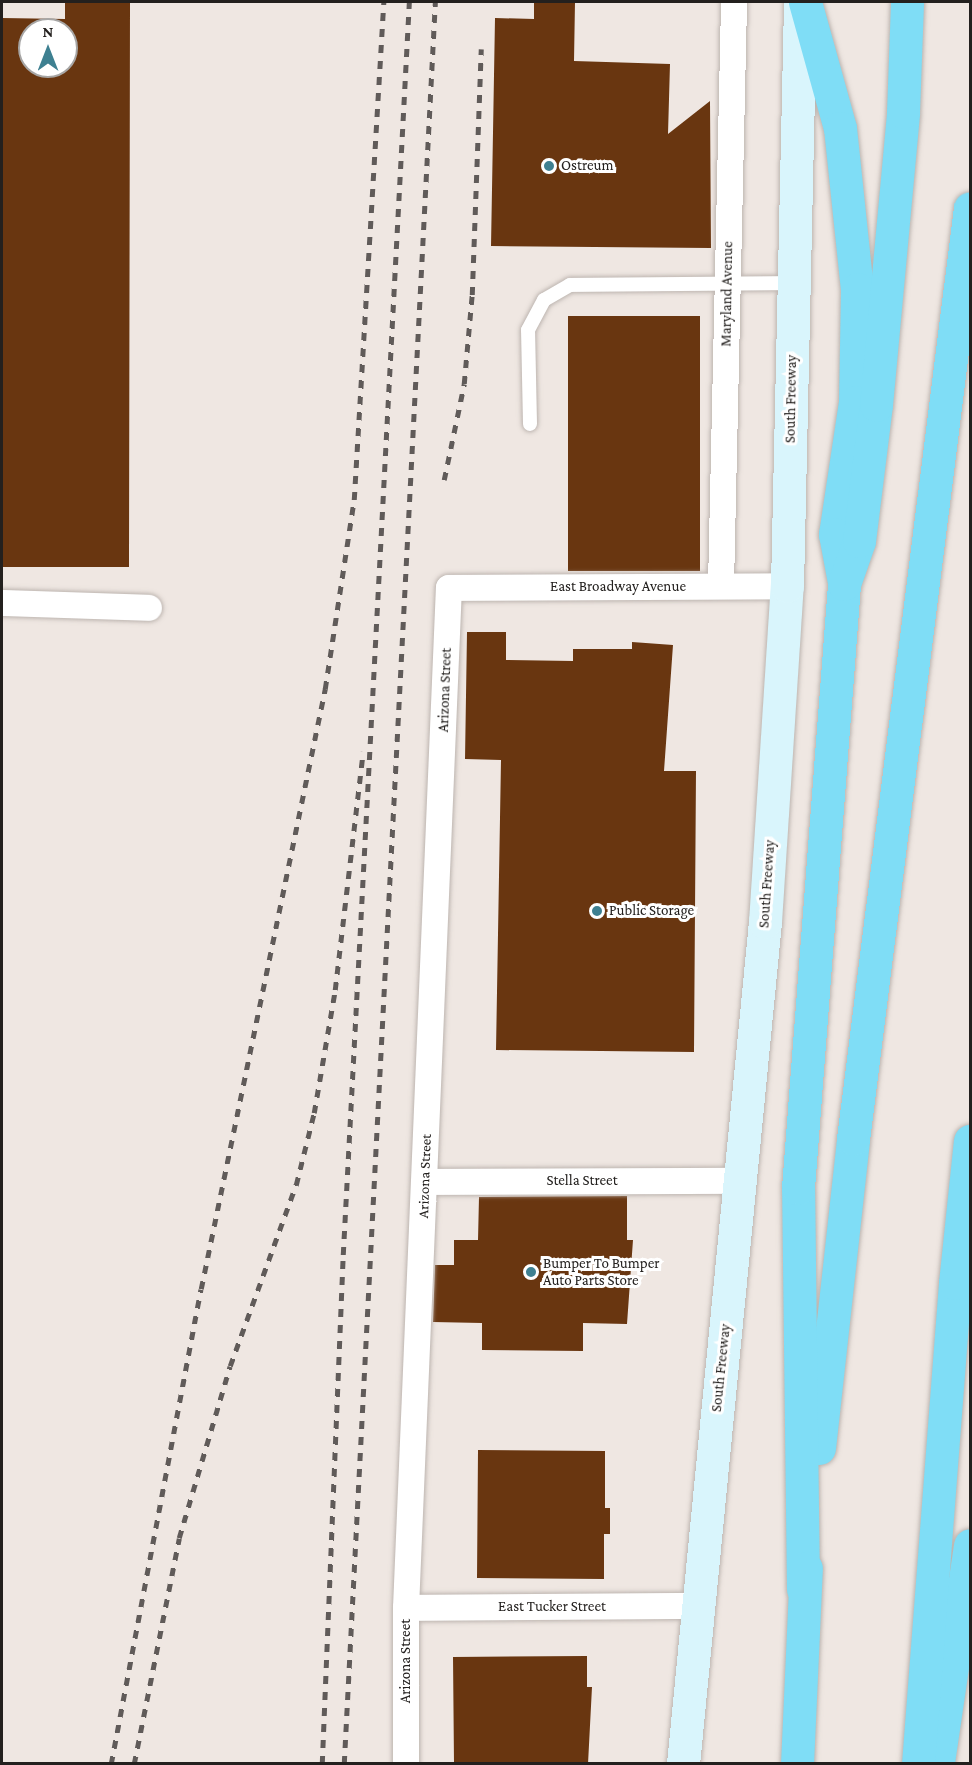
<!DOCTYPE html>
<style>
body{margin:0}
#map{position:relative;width:972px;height:1765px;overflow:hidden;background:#efe7e2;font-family:"Crimson Pro",serif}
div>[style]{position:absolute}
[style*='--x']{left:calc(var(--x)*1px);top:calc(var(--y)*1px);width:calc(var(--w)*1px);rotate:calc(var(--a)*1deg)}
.building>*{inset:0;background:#693610}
.roads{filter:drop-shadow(0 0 2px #bdb5b0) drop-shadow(0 0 2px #bdb5b0)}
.service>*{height:14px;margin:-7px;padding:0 7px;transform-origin:7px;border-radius:7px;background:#fff}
.minor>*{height:26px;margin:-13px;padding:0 13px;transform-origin:13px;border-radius:13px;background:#fff}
.secondary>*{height:33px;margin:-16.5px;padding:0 16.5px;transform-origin:16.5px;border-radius:16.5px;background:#d9f5fc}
.motorway>*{height:33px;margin:-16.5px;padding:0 16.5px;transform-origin:16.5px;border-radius:16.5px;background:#7fddf6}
.rail>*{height:4.5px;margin-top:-2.25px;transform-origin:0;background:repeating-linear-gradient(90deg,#605b59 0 8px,transparent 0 16px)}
.dots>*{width:16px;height:16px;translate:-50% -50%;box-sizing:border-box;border:3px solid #fff;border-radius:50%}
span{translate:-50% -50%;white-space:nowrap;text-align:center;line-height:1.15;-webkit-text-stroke:6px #fff;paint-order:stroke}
.poi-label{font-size:15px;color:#23201e}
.left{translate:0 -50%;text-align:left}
.street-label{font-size:15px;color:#23201e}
.frame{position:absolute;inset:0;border:3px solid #23201e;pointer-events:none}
.north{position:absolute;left:18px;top:18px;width:60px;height:60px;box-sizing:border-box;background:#fff;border:2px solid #a7a6a5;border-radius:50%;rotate:0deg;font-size:16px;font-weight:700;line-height:24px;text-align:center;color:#23201e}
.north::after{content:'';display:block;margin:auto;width:21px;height:27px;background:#3e8091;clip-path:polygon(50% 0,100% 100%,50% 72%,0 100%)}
</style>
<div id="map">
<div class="building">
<div style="clip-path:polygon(evenodd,65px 2px,130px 2px,129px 567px,2px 567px,2px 18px,65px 19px,65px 2px,30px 30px,66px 30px,66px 66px,30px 66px,30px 30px)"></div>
<div style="clip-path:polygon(534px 2px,575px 2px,574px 61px,670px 64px,668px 134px,710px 101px,711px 248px,491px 246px,495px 18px,534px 19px)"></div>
<div style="clip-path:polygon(568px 316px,700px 316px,700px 571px,568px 571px)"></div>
<div style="clip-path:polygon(467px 632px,506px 632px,506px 660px,573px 661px,573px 649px,632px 649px,632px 642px,673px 645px,664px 771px,696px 771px,694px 1052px,496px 1050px,501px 760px,465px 759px)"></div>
<div style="clip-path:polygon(627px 1196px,627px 1240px,633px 1240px,627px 1324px,583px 1323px,583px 1351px,482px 1350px,482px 1323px,433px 1322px,435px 1265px,454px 1265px,454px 1240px,478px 1240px,479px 1197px)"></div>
<div style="clip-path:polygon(478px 1450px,605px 1451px,605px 1508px,610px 1508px,610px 1534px,604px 1534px,604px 1579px,477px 1578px)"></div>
<div style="clip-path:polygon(587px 1656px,587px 1687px,592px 1687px,588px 1764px,454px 1764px,453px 1657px)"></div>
</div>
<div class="roads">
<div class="service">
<div style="--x:530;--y:424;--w:94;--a:-91.2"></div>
<div style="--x:528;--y:330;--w:34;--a:-62"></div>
<div style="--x:544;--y:300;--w:30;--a:-30"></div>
<div style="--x:570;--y:285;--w:223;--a:-0.5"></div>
</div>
<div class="minor">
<div style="--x:721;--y:586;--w:584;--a:-88.72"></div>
<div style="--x:2;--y:603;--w:147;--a:1.9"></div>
<div style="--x:425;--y:1182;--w:314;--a:-0.2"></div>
<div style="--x:406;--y:1608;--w:292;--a:-0.4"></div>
<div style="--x:406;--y:1764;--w:156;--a:-90"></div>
<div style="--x:406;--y:1608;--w:1021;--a:-87.59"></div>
<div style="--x:449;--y:588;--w:338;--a:-0.3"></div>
</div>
<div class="secondary">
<div style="--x:683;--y:1764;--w:846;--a:-84.44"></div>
<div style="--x:765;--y:922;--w:337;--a:-86.3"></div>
<div style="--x:787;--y:586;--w:584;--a:-88.72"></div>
</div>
<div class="motorway">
<div style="--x:805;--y:2;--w:131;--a:74.5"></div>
<div style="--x:840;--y:128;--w:162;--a:84"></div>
<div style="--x:857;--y:289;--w:113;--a:91"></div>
<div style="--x:855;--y:402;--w:134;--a:98.6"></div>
<div style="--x:835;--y:534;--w:49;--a:79.4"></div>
<div style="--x:819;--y:1448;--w:311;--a:-83.7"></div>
<div style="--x:853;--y:1139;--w:938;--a:-82.84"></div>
<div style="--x:803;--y:1589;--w:401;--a:-90.7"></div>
<div style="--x:798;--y:1188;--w:606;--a:-85.64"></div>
<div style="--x:844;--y:584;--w:46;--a:-70.8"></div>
<div style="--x:859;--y:541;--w:137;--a:-82.9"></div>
<div style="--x:876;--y:405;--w:294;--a:-84.7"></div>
<div style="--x:903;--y:112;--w:110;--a:-87.9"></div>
<div style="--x:938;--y:1762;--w:219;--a:-81.6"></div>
<div style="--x:797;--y:1764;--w:196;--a:-87.4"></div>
<div style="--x:918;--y:1764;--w:482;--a:-85.6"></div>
<div style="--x:955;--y:1283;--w:143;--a:-84"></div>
</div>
</div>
<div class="rail">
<div style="--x:444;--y:480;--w:98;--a:-78.2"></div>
<div style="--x:464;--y:384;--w:89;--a:-84.9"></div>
<div style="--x:472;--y:295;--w:246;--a:-87.9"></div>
<div style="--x:111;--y:1764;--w:483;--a:-79.3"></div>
<div style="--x:201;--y:1289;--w:613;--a:-78.32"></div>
<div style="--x:325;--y:689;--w:191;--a:-81.3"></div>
<div style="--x:354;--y:500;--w:499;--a:-86.6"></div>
<div style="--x:134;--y:1764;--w:230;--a:-78.7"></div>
<div style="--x:179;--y:1538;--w:179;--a:-73.5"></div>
<div style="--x:230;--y:1366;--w:193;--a:-70"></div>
<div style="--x:296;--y:1185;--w:74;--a:-76"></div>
<div style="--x:314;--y:1113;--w:125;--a:-80.3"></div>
<div style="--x:335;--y:990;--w:240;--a:-83.3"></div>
<div style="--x:322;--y:1764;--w:509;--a:-87.64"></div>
<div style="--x:343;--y:1255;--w:1255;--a:-86.98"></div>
<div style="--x:344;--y:1764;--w:1764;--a:-87.04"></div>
</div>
<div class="dots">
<div style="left:549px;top:166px;background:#3e8091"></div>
<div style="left:597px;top:911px;background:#3e8091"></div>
<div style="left:531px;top:1272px;background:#3e8091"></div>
</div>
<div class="poi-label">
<span class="left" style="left:561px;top:166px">Ostreum</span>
<span class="left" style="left:609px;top:911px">Public Storage</span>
<span class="left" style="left:543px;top:1272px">Bumper To Bumper<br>Auto Parts Store</span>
</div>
<div class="street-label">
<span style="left:727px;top:294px;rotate:-89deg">Maryland Avenue</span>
<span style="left:791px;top:399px;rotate:-89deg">South Freeway</span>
<span style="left:618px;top:587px">East Broadway Avenue</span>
<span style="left:445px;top:690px;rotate:-88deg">Arizona Street</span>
<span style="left:767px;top:884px;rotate:-86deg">South Freeway</span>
<span style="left:425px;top:1176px;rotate:-88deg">Arizona Street</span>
<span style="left:582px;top:1181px">Stella Street</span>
<span style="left:721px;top:1368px;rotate:-84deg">South Freeway</span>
<span style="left:552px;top:1607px">East Tucker Street</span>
<span style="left:406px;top:1661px;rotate:-90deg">Arizona Street</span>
</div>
<div class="frame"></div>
<div class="north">N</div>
</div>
